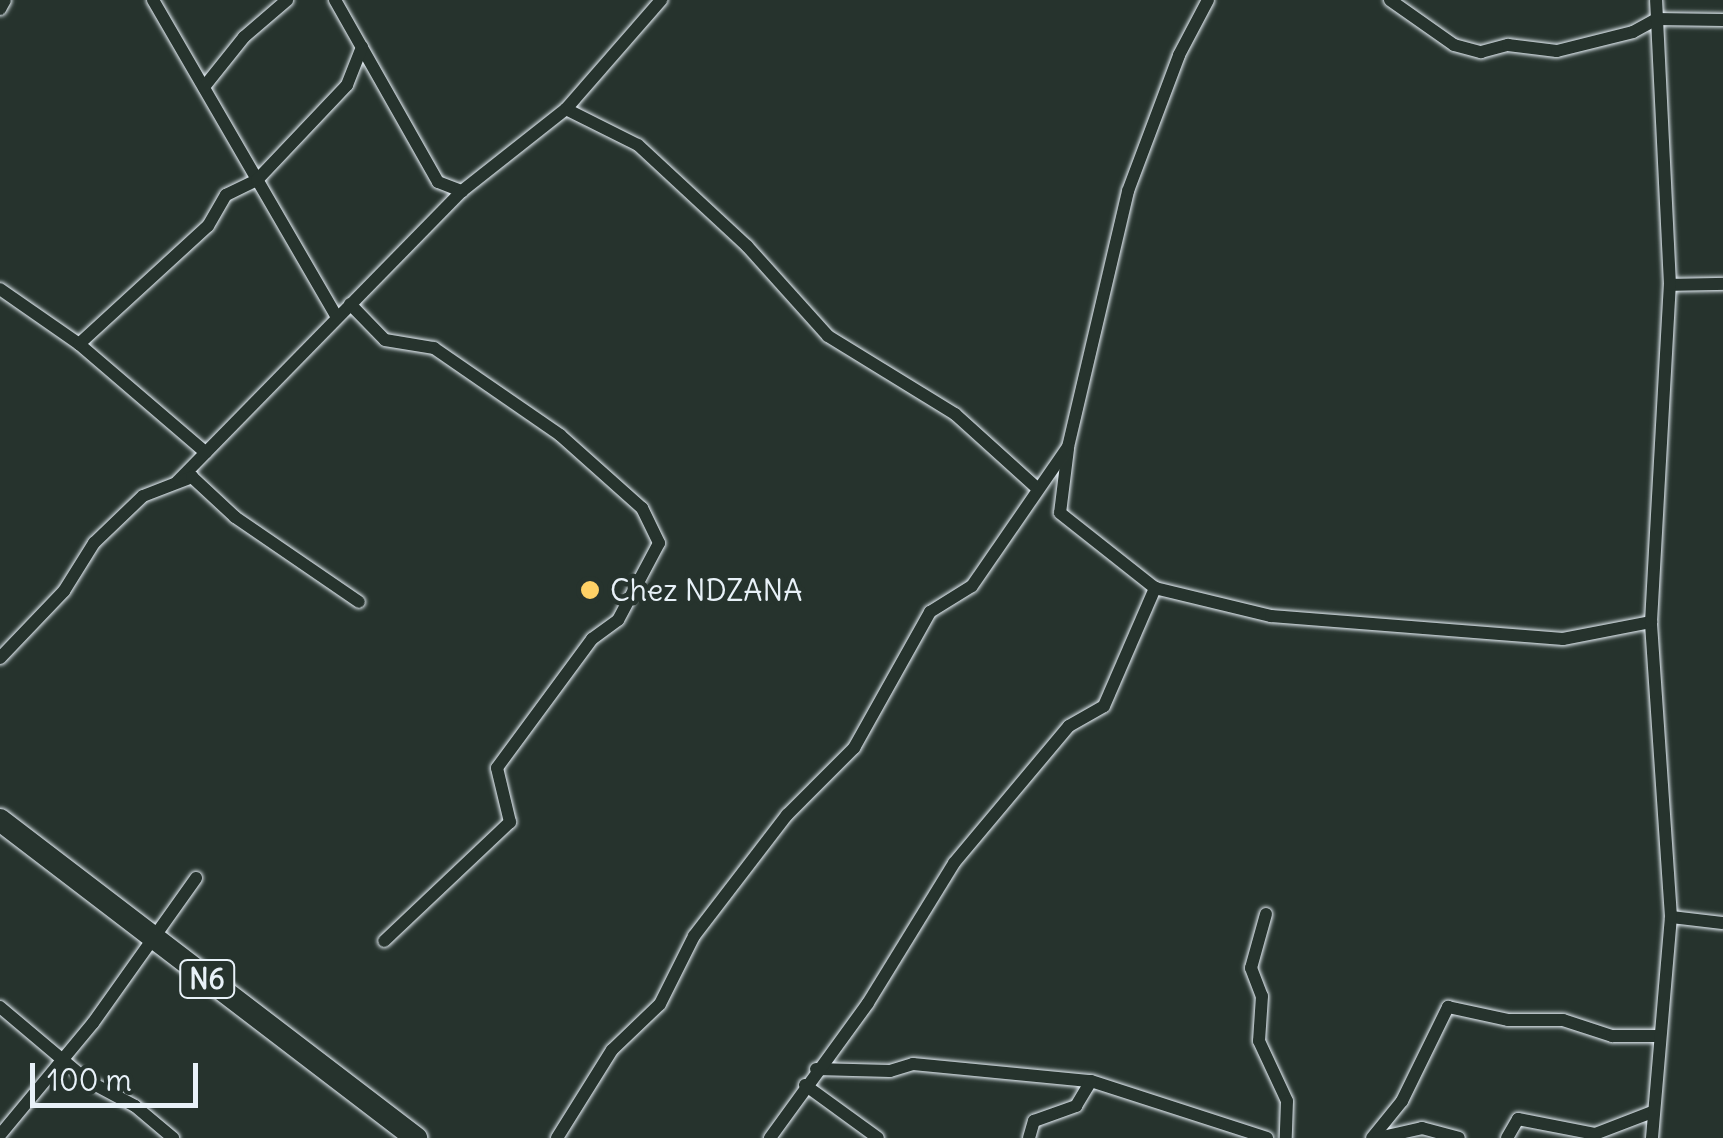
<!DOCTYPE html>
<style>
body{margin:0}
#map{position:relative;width:1723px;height:1138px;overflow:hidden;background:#26332d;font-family:Delius,sans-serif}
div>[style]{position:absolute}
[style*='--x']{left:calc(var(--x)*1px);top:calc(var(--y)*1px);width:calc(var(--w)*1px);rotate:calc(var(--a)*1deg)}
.roads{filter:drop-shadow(0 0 2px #e8f1f8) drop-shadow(0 0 2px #e8f1f8)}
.street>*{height:12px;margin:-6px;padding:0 6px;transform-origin:6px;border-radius:6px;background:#26332d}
.highway>*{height:22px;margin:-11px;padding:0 11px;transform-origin:11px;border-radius:11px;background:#26332d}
.dots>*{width:28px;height:28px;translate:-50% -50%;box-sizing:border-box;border:5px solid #26332d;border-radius:50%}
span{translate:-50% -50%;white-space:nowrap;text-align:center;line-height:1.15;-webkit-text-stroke:9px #26332d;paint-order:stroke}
.shield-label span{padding:2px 8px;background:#26332d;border:2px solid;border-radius:8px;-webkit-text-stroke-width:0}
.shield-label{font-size:28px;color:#e8f1f8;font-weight:700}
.poi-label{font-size:30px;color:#e8f1f8}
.left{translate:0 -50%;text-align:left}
.scale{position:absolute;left:30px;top:1063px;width:168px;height:45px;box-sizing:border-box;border:5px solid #e8f1f8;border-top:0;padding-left:12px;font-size:30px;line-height:35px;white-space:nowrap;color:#e8f1f8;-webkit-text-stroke:8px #26332d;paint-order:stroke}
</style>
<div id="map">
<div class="roads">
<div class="street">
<div style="--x:153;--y:0;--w:367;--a:59.9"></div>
<div style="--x:335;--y:0;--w:209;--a:60.5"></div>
<div style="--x:438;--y:182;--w:26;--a:21"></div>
<div style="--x:1390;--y:0;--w:78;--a:35.1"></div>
<div style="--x:1454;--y:45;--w:28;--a:15"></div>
<div style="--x:1481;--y:52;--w:28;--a:-15"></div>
<div style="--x:1508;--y:45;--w:49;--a:7"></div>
<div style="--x:1557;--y:51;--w:78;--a:-14"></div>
<div style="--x:1633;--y:32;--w:26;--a:-29"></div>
<div style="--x:1656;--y:19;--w:67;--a:0.9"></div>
<div style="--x:0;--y:9;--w:10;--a:-61"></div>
<div style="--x:204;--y:87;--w:64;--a:-51.3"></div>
<div style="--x:244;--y:37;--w:57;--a:-40.7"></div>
<div style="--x:566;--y:109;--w:80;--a:26.6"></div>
<div style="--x:638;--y:145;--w:149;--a:42.8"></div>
<div style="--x:747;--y:246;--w:121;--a:48"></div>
<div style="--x:828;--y:336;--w:149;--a:31.6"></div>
<div style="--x:955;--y:414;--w:110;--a:42.1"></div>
<div style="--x:1670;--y:285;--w:53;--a:-1.1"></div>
<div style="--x:0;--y:289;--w:96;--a:34.8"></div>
<div style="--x:79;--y:344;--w:167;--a:40.6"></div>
<div style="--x:350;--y:304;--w:50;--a:45.8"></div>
<div style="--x:385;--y:340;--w:50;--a:9.3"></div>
<div style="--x:434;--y:348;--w:153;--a:34.6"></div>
<div style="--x:560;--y:435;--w:110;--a:41.7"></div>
<div style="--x:642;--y:508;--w:39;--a:64"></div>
<div style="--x:659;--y:543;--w:87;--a:118"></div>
<div style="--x:618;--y:620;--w:32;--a:144"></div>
<div style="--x:592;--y:639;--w:160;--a:126.4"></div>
<div style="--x:497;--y:768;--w:56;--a:76.5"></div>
<div style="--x:510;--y:822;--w:173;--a:136.6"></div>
<div style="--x:79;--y:344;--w:175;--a:-42.5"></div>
<div style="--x:208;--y:226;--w:36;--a:-60"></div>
<div style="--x:226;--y:195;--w:34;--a:-26"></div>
<div style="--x:257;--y:180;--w:131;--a:-46.5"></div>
<div style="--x:347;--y:85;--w:41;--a:-68.5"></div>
<div style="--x:1068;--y:449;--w:64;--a:97.1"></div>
<div style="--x:1060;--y:513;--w:121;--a:38.3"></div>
<div style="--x:1155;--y:588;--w:119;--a:13.6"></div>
<div style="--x:1271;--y:616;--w:293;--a:4.5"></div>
<div style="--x:1563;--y:639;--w:90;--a:-10.9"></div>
<div style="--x:177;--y:482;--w:407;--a:-45.6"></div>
<div style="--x:462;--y:191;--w:132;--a:-38.3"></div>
<div style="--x:566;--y:109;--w:145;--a:-48.9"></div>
<div style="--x:0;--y:658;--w:93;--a:-46.3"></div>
<div style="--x:64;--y:591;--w:57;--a:-58"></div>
<div style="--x:94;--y:543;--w:68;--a:-43.8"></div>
<div style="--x:143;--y:496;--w:53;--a:-21.2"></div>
<div style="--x:192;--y:477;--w:59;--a:42.9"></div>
<div style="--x:235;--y:517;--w:150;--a:34.4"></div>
<div style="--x:1266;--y:914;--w:56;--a:105.5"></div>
<div style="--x:1251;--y:968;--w:30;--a:69"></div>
<div style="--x:1262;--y:996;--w:45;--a:93.8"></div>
<div style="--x:1259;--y:1041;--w:66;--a:65"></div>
<div style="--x:1287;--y:1101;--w:37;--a:92"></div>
<div style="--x:1671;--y:917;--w:52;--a:6.6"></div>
<div style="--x:0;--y:1007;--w:115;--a:40.1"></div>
<div style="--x:88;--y:1081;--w:53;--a:28"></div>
<div style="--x:135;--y:1106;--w:50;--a:40.1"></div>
<div style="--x:816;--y:1069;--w:74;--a:1.5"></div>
<div style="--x:890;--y:1071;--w:24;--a:-17"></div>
<div style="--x:913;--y:1064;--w:179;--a:5.5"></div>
<div style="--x:1091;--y:1081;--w:185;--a:17.9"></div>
<div style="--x:805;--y:1085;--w:90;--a:36"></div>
<div style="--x:0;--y:1135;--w:146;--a:-50.3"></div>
<div style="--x:93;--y:1023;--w:178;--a:-54.6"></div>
<div style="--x:557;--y:1138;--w:104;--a:-58"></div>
<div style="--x:612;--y:1050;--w:66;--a:-43.8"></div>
<div style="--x:660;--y:1004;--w:76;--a:-63.4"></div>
<div style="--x:694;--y:936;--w:153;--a:-52.5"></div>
<div style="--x:787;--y:815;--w:95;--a:-45"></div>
<div style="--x:854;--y:748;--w:156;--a:-60.8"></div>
<div style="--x:930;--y:612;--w:49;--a:-31.8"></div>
<div style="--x:972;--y:586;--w:169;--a:-55.4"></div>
<div style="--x:1068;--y:447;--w:263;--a:-76.8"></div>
<div style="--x:1128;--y:191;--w:145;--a:-69.4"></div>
<div style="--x:1179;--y:55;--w:62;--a:-62.2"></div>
<div style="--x:770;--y:1138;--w:167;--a:-54"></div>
<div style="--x:868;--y:1003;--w:164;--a:-58.4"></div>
<div style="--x:954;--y:863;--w:179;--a:-50"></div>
<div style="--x:1069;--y:726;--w:40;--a:-29.7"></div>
<div style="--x:1104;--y:706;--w:129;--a:-66.6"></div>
<div style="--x:1029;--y:1138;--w:18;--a:-74"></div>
<div style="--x:1034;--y:1121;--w:45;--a:-19.7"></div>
<div style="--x:1076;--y:1106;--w:29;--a:-59"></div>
<div style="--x:1372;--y:1138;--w:48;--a:-51"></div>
<div style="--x:1402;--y:1101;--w:105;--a:-63.9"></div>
<div style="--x:1448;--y:1007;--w:61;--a:12.2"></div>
<div style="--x:1508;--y:1020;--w:55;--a:0"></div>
<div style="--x:1563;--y:1020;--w:52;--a:18.1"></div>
<div style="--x:1612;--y:1036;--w:48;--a:0"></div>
<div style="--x:1378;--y:1138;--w:45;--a:-12.8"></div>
<div style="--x:1422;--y:1128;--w:38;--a:15"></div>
<div style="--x:1507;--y:1138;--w:22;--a:-60"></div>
<div style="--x:1518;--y:1119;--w:78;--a:11"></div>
<div style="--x:1595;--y:1134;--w:61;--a:-21.1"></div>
<div style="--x:1652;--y:1138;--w:222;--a:-85.1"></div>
<div style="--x:1671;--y:917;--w:296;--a:-93.9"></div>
<div style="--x:1651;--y:622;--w:338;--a:-86.8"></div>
<div style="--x:1670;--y:285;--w:285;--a:-92.8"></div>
</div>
<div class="highway">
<div style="--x:0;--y:820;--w:524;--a:37.4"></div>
</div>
</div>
<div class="dots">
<div style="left:590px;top:590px;background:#ffd166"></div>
</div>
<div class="shield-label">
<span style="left:207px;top:979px">N6</span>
</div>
<div class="poi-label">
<span class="left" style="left:610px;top:590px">Chez NDZANA</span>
</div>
<div class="scale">100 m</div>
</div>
